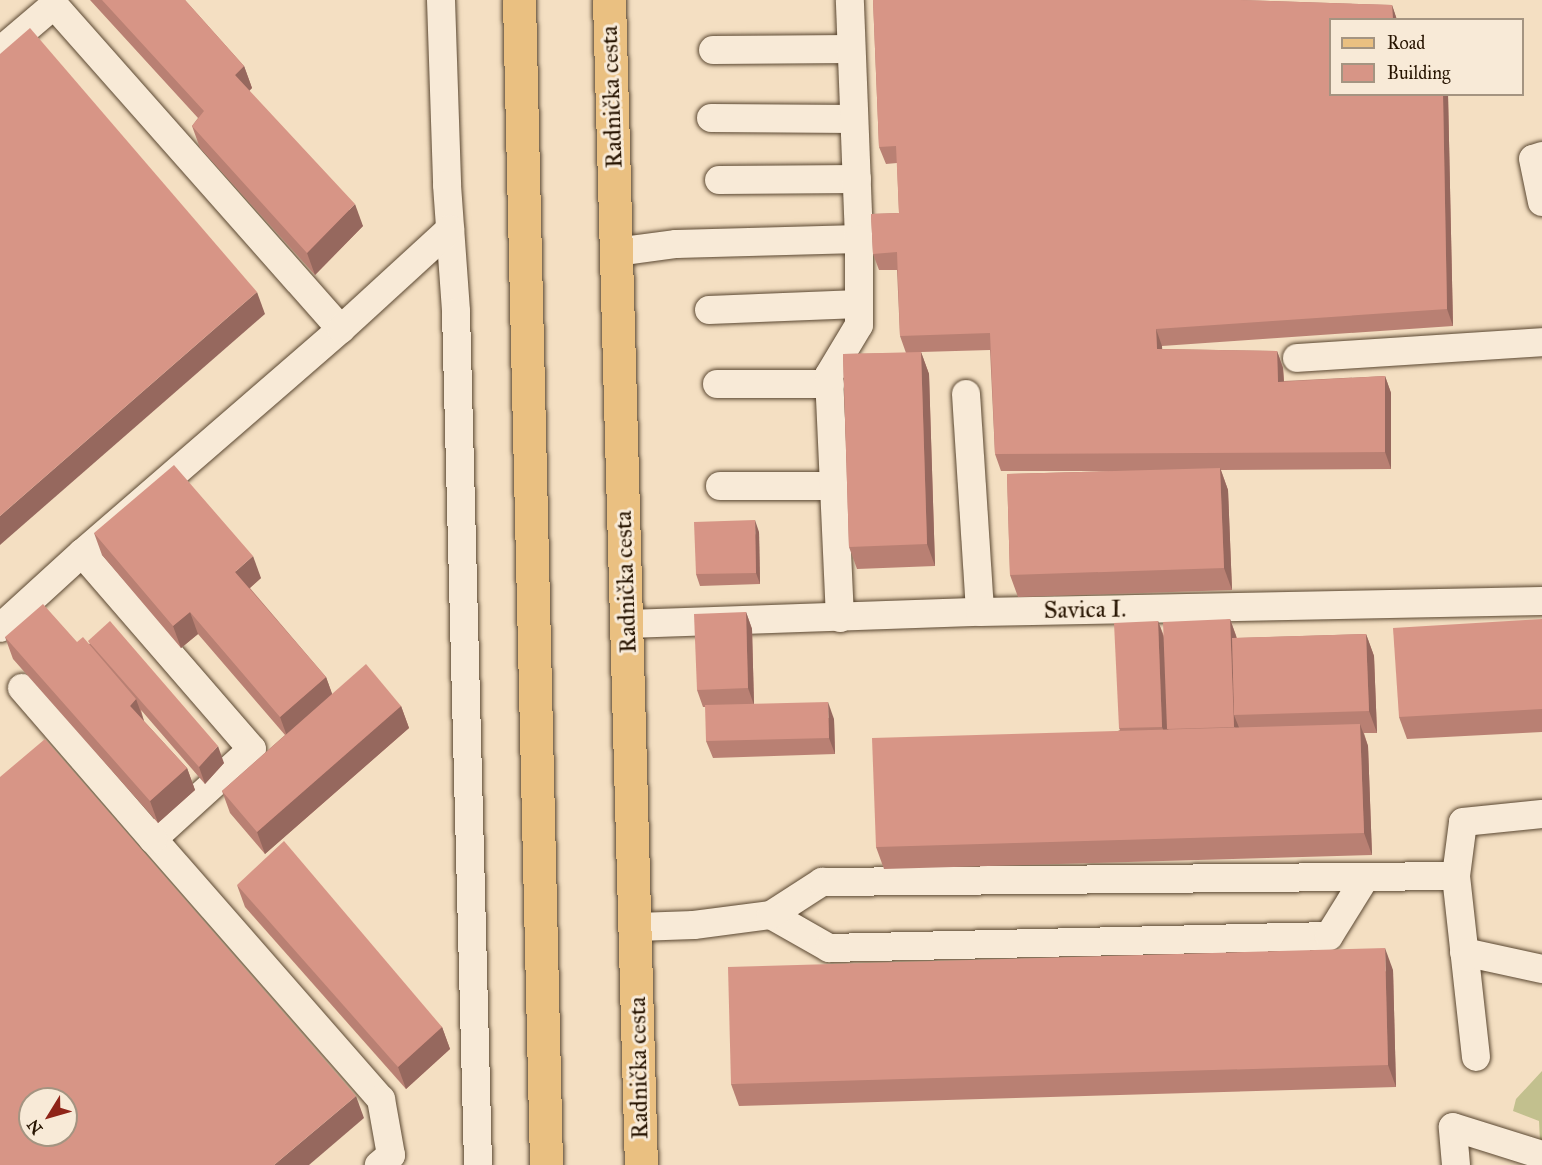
<!DOCTYPE html>
<meta charset="utf-8">
<style>
body{margin:0}
#map{position:relative;width:1542px;height:1165px;overflow:hidden;background:#f4dfc2;font-family:"IM FELL Great Primer",serif}
div>[style]{position:absolute}
[style*='--x']{left:calc(var(--x)*1px);top:calc(var(--y)*1px);width:calc(var(--w)*1px);rotate:calc(var(--a)*1deg)}
.green>*{inset:0;background:#c2c08e}
.roads{filter:drop-shadow(0 0 2px #5a4731) drop-shadow(0 0 2px #5a4731)}
.minor>*{height:28px;margin:-14px;padding:0 14px;transform-origin:14px;border-radius:14px;background:#f8ead7}
.major>*{height:33px;margin:-16.5px;padding:0 16.5px;transform-origin:16.5px;border-radius:16.5px;background:#eac081}
.wall>*{inset:0;background:#b98073}
.shaded-wall>*{inset:0;background:#96685e}
.building>*{inset:0;background:#d79586}
span{translate:-50% -50%;white-space:nowrap;text-align:center;line-height:1.15;-webkit-text-stroke:6px #f8ead7;paint-order:stroke}
.street-label{font-size:24px;color:#271401}
.legend{position:absolute;left:1329px;top:18px;width:195px;height:78px;box-sizing:border-box;background:#f8ead7;border:2px solid #a49481;margin:0;padding:8px 10px;list-style:none;font-size:18px;color:#271401}
.legend li{display:flex;align-items:center;gap:12px;height:30px}
.legend b{width:30px;border:2px solid #a49481}
.north{position:absolute;left:18px;top:1087px;width:60px;height:60px;box-sizing:border-box;background:#f8ead7;border:2px solid #a49481;border-radius:50%;rotate:233deg;font-size:16px;font-weight:700;line-height:24px;text-align:center;color:#271401}
.north::after{content:'';display:block;margin:auto;width:21px;height:27px;background:#8f2418;clip-path:polygon(50% 0,100% 100%,50% 72%,0 100%)}
</style>
<div id="map">
<div class="green">
<div style="clip-path:polygon(1542px 1071px,1542px 1143px,1540px 1143px,1539px 1121px,1513px 1111px,1516px 1099px)"></div>
</div>
<div class="roads">
<div class="minor">
<div style="--x:441;--y:0;--w:185;--a:88.1"></div>
<div style="--x:447;--y:185;--w:127;--a:85.9"></div>
<div style="--x:456;--y:312;--w:853;--a:88.52"></div>
<div style="--x:713;--y:50;--w:138;--a:-0.4"></div>
<div style="--x:0;--y:51;--w:71;--a:-40.4"></div>
<div style="--x:54;--y:5;--w:433;--a:48.5"></div>
<div style="--x:341;--y:329;--w:342;--a:139.1"></div>
<div style="--x:82;--y:553;--w:111;--a:137.6"></div>
<div style="--x:711;--y:118;--w:143;--a:0.4"></div>
<div style="--x:1542;--y:156;--w:9;--a:162"></div>
<div style="--x:1533;--y:159;--w:44;--a:78.2"></div>
<div style="--x:719;--y:180;--w:138;--a:-0.4"></div>
<div style="--x:616;--y:252;--w:61;--a:-7.6"></div>
<div style="--x:676;--y:244;--w:183;--a:-1.6"></div>
<div style="--x:859;--y:239;--w:239;--a:-92.2"></div>
<div style="--x:709;--y:310;--w:150;--a:-2.3"></div>
<div style="--x:341;--y:329;--w:148;--a:-42.5"></div>
<div style="--x:1297;--y:358;--w:246;--a:-3.7"></div>
<div style="--x:717;--y:384;--w:113;--a:0"></div>
<div style="--x:966;--y:394;--w:218;--a:86.3"></div>
<div style="--x:720;--y:486;--w:114;--a:0"></div>
<div style="--x:82;--y:553;--w:259;--a:49.1"></div>
<div style="--x:252;--y:749;--w:134;--a:137.7"></div>
<div style="--x:153;--y:839;--w:346;--a:48.8"></div>
<div style="--x:381;--y:1099;--w:57;--a:79.9"></div>
<div style="--x:391;--y:1155;--w:16;--a:140"></div>
<div style="--x:840;--y:618;--w:243;--a:-92.6"></div>
<div style="--x:829;--y:375;--w:58;--a:-59"></div>
<div style="--x:859;--y:325;--w:86;--a:-90"></div>
<div style="--x:628;--y:624;--w:352;--a:-2"></div>
<div style="--x:980;--y:612;--w:562;--a:-1.12"></div>
<div style="--x:22;--y:688;--w:200;--a:49.1"></div>
<div style="--x:1456;--y:876;--w:54;--a:-82.6"></div>
<div style="--x:1463;--y:822;--w:79;--a:-5.8"></div>
<div style="--x:771;--y:915;--w:67;--a:29.6"></div>
<div style="--x:829;--y:948;--w:500;--a:-1.37"></div>
<div style="--x:1329;--y:936;--w:68;--a:-58.2"></div>
<div style="--x:637;--y:927;--w:57;--a:-2"></div>
<div style="--x:694;--y:925;--w:78;--a:-7.4"></div>
<div style="--x:771;--y:915;--w:61;--a:-32.9"></div>
<div style="--x:822;--y:882;--w:634;--a:-0.54"></div>
<div style="--x:1456;--y:876;--w:182;--a:83.7"></div>
<div style="--x:1464;--y:952;--w:80;--a:12.3"></div>
<div style="--x:1456;--y:1165;--w:38;--a:-95"></div>
<div style="--x:1453;--y:1127;--w:93;--a:17.5"></div>
</div>
<div class="major">
<div style="--x:519;--y:0;--w:1165;--a:88.67"></div>
<div style="--x:609;--y:0;--w:1165;--a:88.43"></div>
</div>
</div>
<div class="wall">
<div style="clip-path:polygon(90px 0,185px 0,244px 66px,252px 88px,249px 91px,363px 226px,315px 275px,200px 148px,192px 126px,198px 118px)"></div>
<div style="clip-path:polygon(873px 0,1241px 0,1392px 5px,1397px 20px,1330px 20px,1330px 94px,1448px 94px,1453px 326px,1162px 346px,1162px 349px,1277px 351px,1283px 368px,1284px 381px,1385px 376px,1391px 393px,1391px 469px,1221px 470px,1228px 490px,1232px 590px,1018px 597px,1010px 575px,1007px 474px,1116px 471px,1001px 471px,995px 454px,990px 350px,921px 352px,929px 374px,935px 566px,857px 569px,849px 547px,843px 354px,906px 353px,900px 336px,897px 270px,879px 270px,873px 254px,871px 214px,899px 213px,897px 163px,886px 164px,879px 147px)"></div>
<div style="clip-path:polygon(759px 532px,760px 584px,700px 586px,696px 574px)"></div>
<div style="clip-path:polygon(94px 533px,261px 578px,250px 588px,326px 677px,332px 694px,401px 706px,409px 728px,265px 854px,230px 813px,222px 791px,285px 735px,198px 634px,181px 648px,102px 555px)"></div>
<div style="clip-path:polygon(746px 612px,752px 629px,754px 704px,834px 719px,835px 754px,713px 758px,706px 741px,706px 707px,703px 707px,697px 690px)"></div>
<div style="clip-path:polygon(1230px 619px,1237px 638px,1366px 634px,1374px 656px,1377px 733px,1364px 733px,1368px 746px,1372px 855px,884px 869px,876px 847px,1120px 730px,1119px 728px,1158px 621px,1164px 636px)"></div>
<div style="clip-path:polygon(1542px 619px,1542px 732px,1407px 739px,1399px 717px)"></div>
<div style="clip-path:polygon(5px 637px,90px 644px,88px 641px,224px 763px,205px 784px,141px 710px,144px 721px,187px 768px,195px 790px,158px 823px,13px 659px)"></div>
<div style="clip-path:polygon(237px 885px,442px 1027px,450px 1049px,406px 1089px,245px 907px)"></div>
<div style="clip-path:polygon(1393px 970px,1396px 1087px,739px 1106px,731px 1084px)"></div>
</div>
<div class="shaded-wall">
<div style="clip-path:polygon(1392px 5px,1397px 20px,1393px 20px)"></div>
<div style="clip-path:polygon(244px 66px,252px 88px,243px 97px,235px 75px)"></div>
<div style="clip-path:polygon(1443px 94px,1448px 94px,1453px 326px,1447px 309px)"></div>
<div style="clip-path:polygon(355px 204px,363px 226px,315px 275px,307px 253px)"></div>
<div style="clip-path:polygon(257px 292px,265px 314px,0 545px,0 516px)"></div>
<div style="clip-path:polygon(1156px 329px,1162px 346px,1163px 365px,1157px 349px)"></div>
<div style="clip-path:polygon(1277px 351px,1283px 368px,1285px 399px,1278px 382px)"></div>
<div style="clip-path:polygon(921px 352px,929px 374px,935px 566px,927px 544px)"></div>
<div style="clip-path:polygon(1385px 376px,1391px 393px,1391px 469px,1385px 452px)"></div>
<div style="clip-path:polygon(1220px 468px,1228px 490px,1232px 590px,1224px 568px)"></div>
<div style="clip-path:polygon(755px 520px,759px 532px,760px 584px,756px 573px)"></div>
<div style="clip-path:polygon(253px 556px,261px 578px,243px 594px,235px 572px)"></div>
<div style="clip-path:polygon(190px 612px,198px 634px,181px 648px,173px 626px)"></div>
<div style="clip-path:polygon(746px 612px,752px 629px,754px 705px,748px 688px)"></div>
<div style="clip-path:polygon(1230px 619px,1236px 636px,1240px 714px,1234px 715px,1240px 730px,1234px 727px)"></div>
<div style="clip-path:polygon(1158px 621px,1164px 638px,1169px 743px,1162px 727px)"></div>
<div style="clip-path:polygon(1366px 634px,1374px 656px,1377px 733px,1369px 711px)"></div>
<div style="clip-path:polygon(326px 677px,334px 699px,288px 739px,280px 717px)"></div>
<div style="clip-path:polygon(136px 699px,144px 721px,130px 706px)"></div>
<div style="clip-path:polygon(828px 702px,834px 719px,835px 754px,829px 738px)"></div>
<div style="clip-path:polygon(401px 706px,409px 728px,265px 854px,257px 832px)"></div>
<div style="clip-path:polygon(1360px 724px,1368px 746px,1372px 855px,1364px 833px)"></div>
<div style="clip-path:polygon(218px 746px,224px 763px,205px 784px,199px 767px)"></div>
<div style="clip-path:polygon(187px 768px,195px 790px,158px 823px,150px 801px)"></div>
<div style="clip-path:polygon(1385px 948px,1393px 970px,1396px 1087px,1388px 1065px)"></div>
<div style="clip-path:polygon(442px 1027px,450px 1049px,406px 1089px,398px 1067px)"></div>
<div style="clip-path:polygon(356px 1096px,364px 1118px,309px 1165px,274px 1165px)"></div>
</div>
<div class="building">
<div style="clip-path:polygon(102px 0,185px 0,244px 66px,235px 75px,355px 204px,307px 253px,192px 126px,204px 111px)"></div>
<div style="clip-path:polygon(873px 0,1240px 0,1392px 5px,1393px 20px,1330px 20px,1330px 94px,1443px 94px,1447px 309px,1156px 329px,1157px 349px,1277px 351px,1278px 382px,1385px 376px,1385px 452px,995px 454px,990px 333px,900px 336px,897px 252px,873px 254px,871px 214px,899px 213px,896px 146px,879px 147px)"></div>
<div style="clip-path:polygon(30px 28px,257px 292px,0 516px,0 54px)"></div>
<div style="clip-path:polygon(921px 352px,927px 544px,849px 547px,843px 354px)"></div>
<div style="clip-path:polygon(174px 465px,253px 556px,235px 572px,326px 677px,280px 717px,190px 612px,173px 626px,94px 533px)"></div>
<div style="clip-path:polygon(1220px 468px,1224px 568px,1010px 575px,1007px 474px)"></div>
<div style="clip-path:polygon(755px 520px,756px 573px,696px 574px,694px 522px)"></div>
<div style="clip-path:polygon(43px 604px,77px 642px,83px 637px,136px 699px,130px 706px,187px 768px,150px 801px,5px 637px)"></div>
<div style="clip-path:polygon(746px 612px,748px 688px,697px 690px,694px 614px)"></div>
<div style="clip-path:polygon(1230px 619px,1234px 727px,1167px 729px,1163px 622px)"></div>
<div style="clip-path:polygon(1542px 619px,1542px 709px,1399px 717px,1393px 628px)"></div>
<div style="clip-path:polygon(110px 621px,218px 746px,199px 767px,88px 641px)"></div>
<div style="clip-path:polygon(1158px 621px,1162px 727px,1119px 728px,1114px 623px)"></div>
<div style="clip-path:polygon(1366px 634px,1369px 711px,1234px 715px,1232px 638px)"></div>
<div style="clip-path:polygon(366px 664px,401px 706px,257px 832px,222px 791px)"></div>
<div style="clip-path:polygon(828px 702px,829px 738px,706px 741px,705px 705px)"></div>
<div style="clip-path:polygon(1360px 724px,1364px 833px,876px 847px,872px 738px)"></div>
<div style="clip-path:polygon(evenodd,45px 739px,356px 1096px,274px 1165px,0 1165px,0 777px,45px 739px,30px 1099px,66px 1099px,66px 1135px,30px 1135px,30px 1099px)"></div>
<div style="clip-path:polygon(284px 841px,442px 1027px,398px 1067px,237px 885px)"></div>
<div style="clip-path:polygon(1385px 948px,1388px 1065px,731px 1084px,728px 967px)"></div>
</div>
<div class="street-label">
<span style="left:612px;top:97px;rotate:-92deg">Radnička cesta</span>
<span style="left:626px;top:582px;rotate:-92deg">Radnička cesta</span>
<span style="left:1085px;top:610px;rotate:-1deg">Savica I.</span>
<span style="left:639px;top:1068px;rotate:-91deg">Radnička cesta</span>
</div>
<ul class="legend">
<li><b style="height:8px;background:#eac081"></b>Road</li>
<li><b style="height:16px;background:#d79586"></b>Building</li>
</ul>
<div class="north">N</div>
</div>
